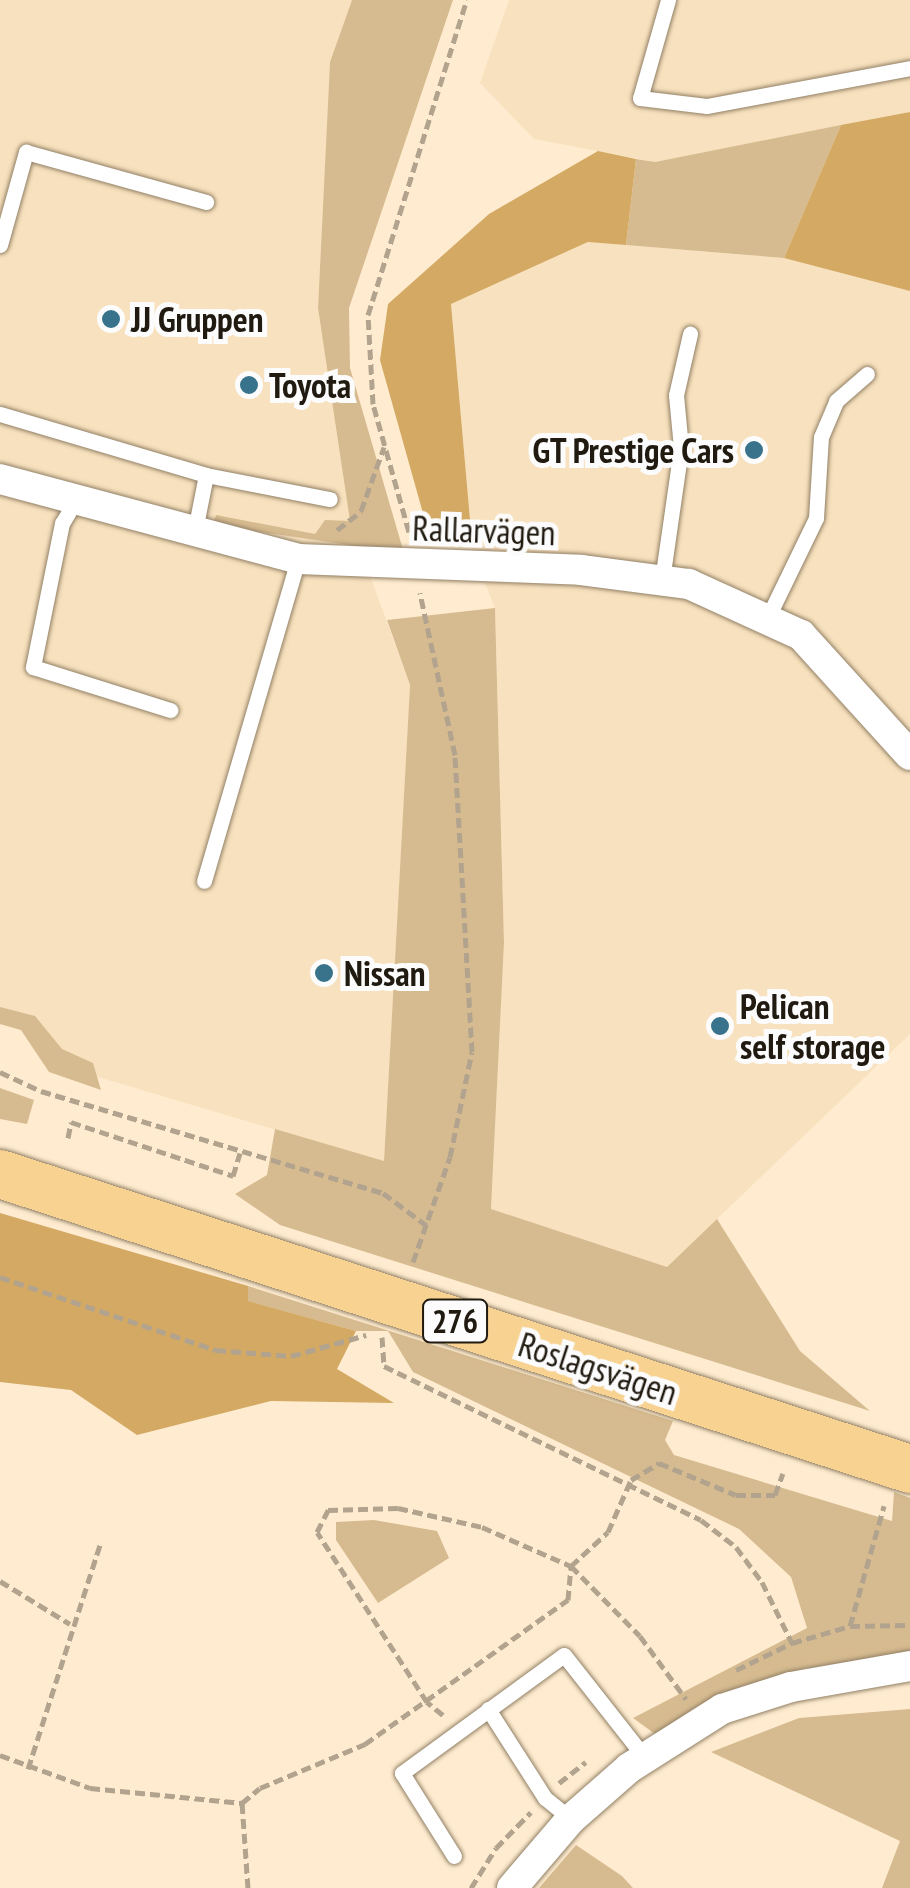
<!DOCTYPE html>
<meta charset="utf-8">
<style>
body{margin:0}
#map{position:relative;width:910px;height:1888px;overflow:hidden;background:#ffecd0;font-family:"PT Sans Narrow",sans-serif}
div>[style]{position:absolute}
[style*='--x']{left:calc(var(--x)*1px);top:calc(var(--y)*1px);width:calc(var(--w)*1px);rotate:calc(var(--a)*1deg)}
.built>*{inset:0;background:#f8e1be}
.green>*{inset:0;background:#d7bb90}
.forest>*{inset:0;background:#d3a964}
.path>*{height:5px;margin-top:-2.5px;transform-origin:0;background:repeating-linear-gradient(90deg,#b1a38d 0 10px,transparent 0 15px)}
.roads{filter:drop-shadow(0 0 2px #918066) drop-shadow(0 0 2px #918066)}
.service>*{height:15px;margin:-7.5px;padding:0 7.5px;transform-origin:7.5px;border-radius:7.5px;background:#fff}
.minor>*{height:30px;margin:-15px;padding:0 15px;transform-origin:15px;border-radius:15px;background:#fff}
.primary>*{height:48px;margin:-24px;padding:0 24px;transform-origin:24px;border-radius:24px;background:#f7d291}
.dots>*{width:28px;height:28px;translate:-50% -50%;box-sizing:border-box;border:5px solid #fcfcfc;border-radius:50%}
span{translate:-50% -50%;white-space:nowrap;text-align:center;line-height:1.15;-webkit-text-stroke:10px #fcfcfc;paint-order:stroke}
.shield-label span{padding:2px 8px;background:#fcfcfc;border:2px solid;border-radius:8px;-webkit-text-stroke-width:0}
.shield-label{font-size:32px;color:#201a10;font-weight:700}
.poi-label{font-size:35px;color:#201a10;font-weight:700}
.left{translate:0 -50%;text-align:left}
.right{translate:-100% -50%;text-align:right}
.street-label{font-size:35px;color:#201a10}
</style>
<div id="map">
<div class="built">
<div style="clip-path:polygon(0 0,352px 0,330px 62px,318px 308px,350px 521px,410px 685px,384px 1162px,41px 1060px,21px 1030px,0 1024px)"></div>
<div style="clip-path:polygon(509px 0,910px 0,910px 112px,655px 162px,534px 139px,480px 83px)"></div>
<div style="clip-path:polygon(589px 242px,784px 258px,910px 291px,910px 1034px,667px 1267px,491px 1209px,504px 943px,495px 608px,473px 553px,451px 304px)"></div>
</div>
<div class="green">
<div style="clip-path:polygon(352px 0,453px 0,349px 308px,350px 368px,404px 553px,213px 525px,216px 515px,315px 534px,325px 520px,350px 521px,318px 308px,330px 62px)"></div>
<div style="clip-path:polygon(841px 125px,784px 258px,626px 245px,636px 159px,655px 162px)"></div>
<div style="clip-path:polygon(495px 608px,504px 943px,491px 1209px,667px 1267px,717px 1219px,800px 1351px,870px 1411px,280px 1225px,235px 1194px,267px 1175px,275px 1129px,384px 1161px,410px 685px,387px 620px)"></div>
<div style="clip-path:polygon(0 1007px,35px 1016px,62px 1049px,93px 1063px,101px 1090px,49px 1072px,21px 1030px,0 1024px)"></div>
<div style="clip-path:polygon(0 1088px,34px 1100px,27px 1124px,0 1119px)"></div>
<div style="clip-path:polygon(248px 1286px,673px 1421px,665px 1440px,674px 1455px,892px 1521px,894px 1492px,910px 1498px,910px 1652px,802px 1669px,655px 1734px,633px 1718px,807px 1628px,791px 1577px,739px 1529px,413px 1372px,388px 1331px,356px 1331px,247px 1301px)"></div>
<div style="clip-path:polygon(374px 1520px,437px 1531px,449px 1558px,378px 1603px,336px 1540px,336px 1522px)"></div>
<div style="clip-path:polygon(910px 1709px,910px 1888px,882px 1888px,900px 1841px,711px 1752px,799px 1718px)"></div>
<div style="clip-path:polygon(576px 1845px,622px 1876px,633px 1888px,539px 1888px)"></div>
</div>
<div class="forest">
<div style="clip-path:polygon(910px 112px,910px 291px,784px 258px,841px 125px)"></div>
<div style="clip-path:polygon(598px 151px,636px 159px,626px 245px,588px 242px,451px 304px,471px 531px,428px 531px,380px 360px,388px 304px,489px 214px)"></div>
<div style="clip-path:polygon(0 1213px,248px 1286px,248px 1301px,356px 1331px,337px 1369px,394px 1403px,271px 1401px,137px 1435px,71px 1390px,0 1382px)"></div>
</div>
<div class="path">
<div style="--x:337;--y:530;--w:31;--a:-38"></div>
<div style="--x:361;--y:511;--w:68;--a:-70.2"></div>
<div style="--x:409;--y:532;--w:133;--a:-105.7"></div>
<div style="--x:373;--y:404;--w:89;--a:-93.2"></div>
<div style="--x:368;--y:315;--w:330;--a:-72.6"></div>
<div style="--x:0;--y:1072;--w:45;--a:24.9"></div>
<div style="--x:41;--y:1091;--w:357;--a:16.6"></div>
<div style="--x:383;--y:1193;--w:54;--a:36.7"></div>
<div style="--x:68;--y:1138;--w:16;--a:-79"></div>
<div style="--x:71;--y:1122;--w:171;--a:18.4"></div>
<div style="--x:233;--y:1176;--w:24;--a:-73"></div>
<div style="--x:413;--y:1262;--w:111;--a:-70.6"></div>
<div style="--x:450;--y:1157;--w:107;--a:-78.2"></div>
<div style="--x:472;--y:1052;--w:297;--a:-93.3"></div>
<div style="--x:455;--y:755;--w:166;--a:-102.2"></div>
<div style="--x:0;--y:1277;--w:228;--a:18.7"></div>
<div style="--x:216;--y:1350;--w:75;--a:4.6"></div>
<div style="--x:291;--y:1356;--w:78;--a:-15.6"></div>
<div style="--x:382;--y:1337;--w:29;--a:86"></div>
<div style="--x:384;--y:1366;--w:352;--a:25.9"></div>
<div style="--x:701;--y:1520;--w:44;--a:37.6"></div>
<div style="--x:736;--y:1547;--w:44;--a:53.4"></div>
<div style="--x:762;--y:1582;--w:68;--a:63.8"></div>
<div style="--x:0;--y:1581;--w:82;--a:31.6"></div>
<div style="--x:850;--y:1626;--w:125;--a:-74.2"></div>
<div style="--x:736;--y:1670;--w:62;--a:-25.7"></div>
<div style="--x:792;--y:1643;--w:60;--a:-16.3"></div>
<div style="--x:850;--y:1626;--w:60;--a:-1"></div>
<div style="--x:443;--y:1715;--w:21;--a:-141"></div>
<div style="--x:427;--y:1702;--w:202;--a:-122.9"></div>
<div style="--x:317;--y:1532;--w:25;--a:-63"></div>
<div style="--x:328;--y:1510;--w:70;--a:-1.6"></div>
<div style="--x:398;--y:1508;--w:86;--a:12.7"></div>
<div style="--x:482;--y:1527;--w:97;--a:23.7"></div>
<div style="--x:571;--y:1566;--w:98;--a:45.4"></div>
<div style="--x:640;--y:1636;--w:78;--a:53.9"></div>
<div style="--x:0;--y:1755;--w:96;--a:20.1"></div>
<div style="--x:90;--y:1788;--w:153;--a:5.6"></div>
<div style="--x:28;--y:1769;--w:238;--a:-72.2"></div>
<div style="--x:559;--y:1783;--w:34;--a:-38"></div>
<div style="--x:248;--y:1888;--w:85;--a:-94"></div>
<div style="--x:242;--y:1803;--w:23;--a:-40"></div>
<div style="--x:260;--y:1788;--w:114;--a:-22.7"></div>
<div style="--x:365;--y:1744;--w:249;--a:-35.4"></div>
<div style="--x:568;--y:1600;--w:34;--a:-85"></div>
<div style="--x:571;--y:1566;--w:50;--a:-42.6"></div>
<div style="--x:608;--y:1532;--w:57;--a:-66.1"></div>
<div style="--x:631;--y:1480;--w:33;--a:-31"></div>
<div style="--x:659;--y:1463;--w:83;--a:22.6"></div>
<div style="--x:736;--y:1495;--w:39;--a:0"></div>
<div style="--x:775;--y:1495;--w:23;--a:-70"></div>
<div style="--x:471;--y:1888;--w:47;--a:-58"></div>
<div style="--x:496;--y:1848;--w:50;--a:-45.8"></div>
</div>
<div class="roads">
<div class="service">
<div style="--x:668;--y:0;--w:102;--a:105.9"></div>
<div style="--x:640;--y:98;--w:67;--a:6.8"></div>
<div style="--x:707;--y:106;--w:207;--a:-10.6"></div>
<div style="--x:0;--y:245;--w:97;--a:-74.4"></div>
<div style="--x:26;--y:152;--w:187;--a:15.5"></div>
<div style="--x:0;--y:414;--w:215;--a:16.5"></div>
<div style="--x:206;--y:475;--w:126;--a:11"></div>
<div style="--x:76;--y:500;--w:27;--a:121"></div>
<div style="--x:62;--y:523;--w:147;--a:101.4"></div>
<div style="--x:33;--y:667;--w:144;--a:17.4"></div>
<div style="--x:194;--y:535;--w:61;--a:-78.7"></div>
<div style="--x:662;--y:580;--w:133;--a:-81.8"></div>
<div style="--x:681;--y:448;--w:53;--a:-95.4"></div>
<div style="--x:676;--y:395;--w:63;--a:-77.1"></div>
<div style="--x:768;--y:617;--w:110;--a:-64.1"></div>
<div style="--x:816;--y:518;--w:81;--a:-86.5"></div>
<div style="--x:821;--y:437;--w:39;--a:-67"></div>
<div style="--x:836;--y:401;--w:41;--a:-41.1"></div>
<div style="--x:204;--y:881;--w:335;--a:-73.7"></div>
<div style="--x:488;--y:1709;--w:106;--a:57.4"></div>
<div style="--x:545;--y:1798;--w:33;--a:39"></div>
<div style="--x:454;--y:1856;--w:98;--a:-122.1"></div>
<div style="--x:402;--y:1773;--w:200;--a:-36.1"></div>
<div style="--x:564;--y:1655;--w:131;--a:51.8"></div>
</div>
<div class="minor">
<div style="--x:0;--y:479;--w:309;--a:15"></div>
<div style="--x:298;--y:559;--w:283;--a:2.2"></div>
<div style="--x:581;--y:570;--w:109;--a:7.4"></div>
<div style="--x:689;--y:584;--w:123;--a:24.5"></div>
<div style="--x:801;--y:635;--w:162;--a:47.8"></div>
<div style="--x:512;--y:1888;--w:91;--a:-49.5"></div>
<div style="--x:571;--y:1819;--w:77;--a:-41.3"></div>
<div style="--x:629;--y:1768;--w:110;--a:-32.4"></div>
<div style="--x:722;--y:1709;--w:72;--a:-17.7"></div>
<div style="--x:791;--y:1687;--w:121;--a:-10"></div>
</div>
<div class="primary">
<div style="--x:0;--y:1174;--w:957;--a:17.96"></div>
</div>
</div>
<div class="dots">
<div style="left:111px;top:319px;background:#38728b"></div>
<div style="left:249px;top:385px;background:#38728b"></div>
<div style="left:754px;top:450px;background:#38728b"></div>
<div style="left:324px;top:973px;background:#38728b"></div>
<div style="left:720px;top:1026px;background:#38728b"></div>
</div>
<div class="shield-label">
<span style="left:455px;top:1321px">276</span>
</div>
<div class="poi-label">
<span class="left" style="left:131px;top:319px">JJ Gruppen</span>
<span class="left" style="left:269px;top:385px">Toyota</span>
<span class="right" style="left:734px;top:450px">GT Prestige Cars</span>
<span class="left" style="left:344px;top:973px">Nissan</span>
<span class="left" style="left:740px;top:1026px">Pelican<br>self storage</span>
</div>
<div class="street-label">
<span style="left:484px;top:530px;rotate:2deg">Rallarvägen</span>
<span style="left:598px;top:1368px;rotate:18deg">Roslagsvägen</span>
</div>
</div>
